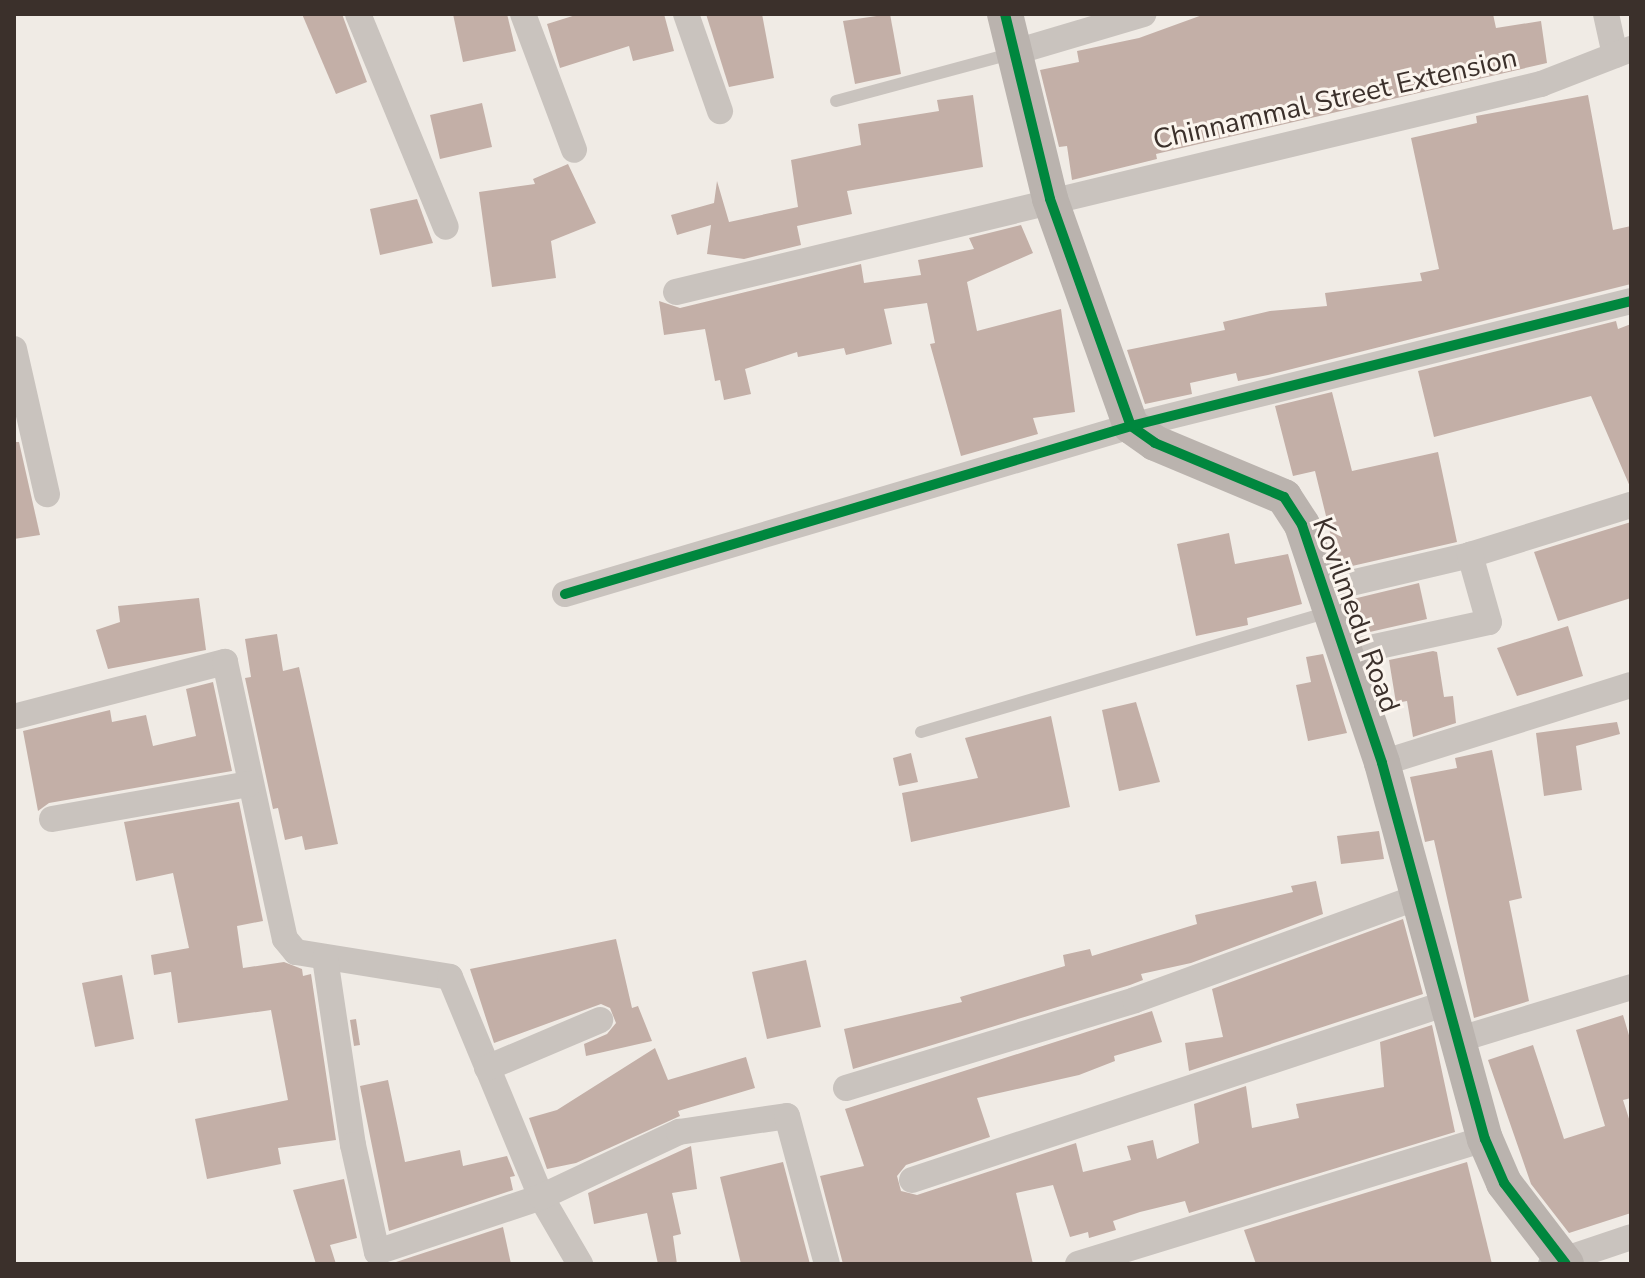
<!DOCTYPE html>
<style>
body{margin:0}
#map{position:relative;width:1645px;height:1278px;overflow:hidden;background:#f0ebe5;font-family:"Nunito Sans",sans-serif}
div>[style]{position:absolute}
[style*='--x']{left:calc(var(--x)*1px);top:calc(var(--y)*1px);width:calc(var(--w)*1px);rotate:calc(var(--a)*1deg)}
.building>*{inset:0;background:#c3afa7}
.lane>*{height:12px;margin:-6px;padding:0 6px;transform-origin:6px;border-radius:6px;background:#c9c3be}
.street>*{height:26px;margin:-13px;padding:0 13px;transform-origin:13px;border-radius:13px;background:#c9c3be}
.secondary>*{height:36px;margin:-18px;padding:0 18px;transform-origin:18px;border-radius:18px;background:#bab3ae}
.cycleway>*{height:10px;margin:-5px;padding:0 5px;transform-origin:5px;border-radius:5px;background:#00873e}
span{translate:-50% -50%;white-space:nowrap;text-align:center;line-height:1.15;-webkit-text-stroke:6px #fbf5ee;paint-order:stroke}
.street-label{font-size:28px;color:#3b302b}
.frame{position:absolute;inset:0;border:16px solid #3b302b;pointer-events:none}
</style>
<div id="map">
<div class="building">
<div style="clip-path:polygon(302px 14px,342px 14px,367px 82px,336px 94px)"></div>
<div style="clip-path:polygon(453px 14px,507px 14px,516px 51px,463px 62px)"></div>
<div style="clip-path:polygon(579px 14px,664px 14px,674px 51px,633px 61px,629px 46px,560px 68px,547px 24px)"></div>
<div style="clip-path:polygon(706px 14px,762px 14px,774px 78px,729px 87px)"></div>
<div style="clip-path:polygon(890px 14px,901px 74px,855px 84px,843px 21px)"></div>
<div style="clip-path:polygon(1205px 14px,1493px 14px,1496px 28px,1541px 21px,1547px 63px,1156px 154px,1157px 159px,1072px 180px,1067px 146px,1059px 147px,1040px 70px,1079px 62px,1077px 51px,1139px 38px)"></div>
<div style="clip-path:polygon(973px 95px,983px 167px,847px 191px,852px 214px,797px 226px,801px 245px,744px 259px,707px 254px,711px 225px,677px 235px,671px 215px,714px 203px,717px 181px,729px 222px,798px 207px,791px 160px,861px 145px,858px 124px,939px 111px,937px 100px)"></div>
<div style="clip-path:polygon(1588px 95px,1613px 230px,1631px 226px,1631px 284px,1268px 375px,1238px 381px,1236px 373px,1190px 383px,1192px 394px,1145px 404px,1127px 350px,1225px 330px,1223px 322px,1270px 311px,1327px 306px,1325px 293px,1422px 281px,1420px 273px,1439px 269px,1411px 138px,1477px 123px,1476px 116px)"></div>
<div style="clip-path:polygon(482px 103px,492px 147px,440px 159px,430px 115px)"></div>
<div style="clip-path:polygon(568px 164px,596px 223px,551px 241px,556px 278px,492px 287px,479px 192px,535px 184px,533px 179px)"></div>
<div style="clip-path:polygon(417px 199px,433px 243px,380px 255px,370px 209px)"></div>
<div style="clip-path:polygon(1021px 225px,1033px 253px,967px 282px,977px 331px,1061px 309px,1075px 412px,1033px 418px,1038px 434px,961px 456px,930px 344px,935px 343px,927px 303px,884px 309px,892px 344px,846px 355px,844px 348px,798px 357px,797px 352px,745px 369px,751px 394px,724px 400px,720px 380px,715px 381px,705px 329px,664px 335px,659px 301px,680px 308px,861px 264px,864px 283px,921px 275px,918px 260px,974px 249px,969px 238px)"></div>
<div style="clip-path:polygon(1616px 321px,1618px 329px,1631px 324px,1631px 489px,1591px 396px,1434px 437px,1418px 371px)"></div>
<div style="clip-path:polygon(1332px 392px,1352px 471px,1438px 452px,1457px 542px,1339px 569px,1315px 471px,1293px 476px,1275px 406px)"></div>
<div style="clip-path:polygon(14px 442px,19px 442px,40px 535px,14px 539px)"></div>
<div style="clip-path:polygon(1631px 522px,1631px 598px,1558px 621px,1534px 552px)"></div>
<div style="clip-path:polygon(1229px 533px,1235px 564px,1288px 554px,1302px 604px,1247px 618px,1248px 625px,1196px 636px,1177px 544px)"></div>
<div style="clip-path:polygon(1419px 583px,1427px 619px,1361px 634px,1353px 599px)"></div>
<div style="clip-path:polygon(199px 598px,206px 650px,108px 669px,96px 630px,120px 622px,118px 606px)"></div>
<div style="clip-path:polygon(1568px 626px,1583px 676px,1517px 696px,1497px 648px)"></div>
<div style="clip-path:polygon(277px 634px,283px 671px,299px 667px,338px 844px,305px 850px,302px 836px,285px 840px,278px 808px,273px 809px,245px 678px,251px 677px,245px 639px)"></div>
<div style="clip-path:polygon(1433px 651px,1437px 652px,1444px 697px,1453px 696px,1456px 723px,1413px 737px,1407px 701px,1396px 703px,1389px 660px)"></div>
<div style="clip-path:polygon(1323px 654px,1347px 733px,1308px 741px,1296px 685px,1311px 682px,1306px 657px)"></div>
<div style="clip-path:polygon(213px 682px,232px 771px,49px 803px,38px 811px,23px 731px,110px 710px,112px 722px,146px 715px,153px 746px,196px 736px,186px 689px)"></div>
<div style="clip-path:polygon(1136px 702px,1160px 782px,1119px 791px,1102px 710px)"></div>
<div style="clip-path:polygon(1051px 716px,1070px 807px,911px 842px,902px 793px,978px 778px,965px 738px)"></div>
<div style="clip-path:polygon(1617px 722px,1620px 734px,1576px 746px,1582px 790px,1544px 796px,1536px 733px)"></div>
<div style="clip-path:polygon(1492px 750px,1522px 898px,1509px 901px,1529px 1001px,1474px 1018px,1434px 840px,1425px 842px,1410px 777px,1457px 768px,1455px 758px)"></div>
<div style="clip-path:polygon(911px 753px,918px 782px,899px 786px,893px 758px)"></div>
<div style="clip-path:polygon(239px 802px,263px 921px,237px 926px,243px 968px,284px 962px,302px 969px,303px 976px,311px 974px,336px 1140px,278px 1148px,281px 1164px,207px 1179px,195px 1119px,288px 1100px,271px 1010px,178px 1023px,171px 972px,154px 975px,151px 955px,189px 948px,173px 873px,136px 881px,124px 822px)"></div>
<div style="clip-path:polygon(1379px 831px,1384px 859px,1341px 864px,1337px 836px)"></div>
<div style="clip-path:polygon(1316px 881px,1323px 914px,1191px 963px,1141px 974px,1143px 980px,1130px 985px,853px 1069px,844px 1029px,962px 1002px,960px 997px,1065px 966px,1063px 955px,1090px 949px,1092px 956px,1197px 924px,1195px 915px,1293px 892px,1291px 886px)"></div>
<div style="clip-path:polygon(1403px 919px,1423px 994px,1189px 1071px,1185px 1043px,1223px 1037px,1212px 989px)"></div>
<div style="clip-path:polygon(616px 939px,632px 1008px,638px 1006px,652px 1041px,586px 1056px,584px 1044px,607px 1034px,616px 1023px,610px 1008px,601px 1004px,494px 1043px,470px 969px)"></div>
<div style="clip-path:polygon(806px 960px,821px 1027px,767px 1039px,752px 972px)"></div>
<div style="clip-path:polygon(122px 975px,134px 1039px,95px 1047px,82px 983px)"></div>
<div style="clip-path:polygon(1152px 1011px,1162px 1042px,1114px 1056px,1115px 1061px,1079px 1075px,977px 1098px,990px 1137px,906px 1165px,897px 1176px,901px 1191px,917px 1195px,1076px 1143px,1083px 1172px,1131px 1160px,1127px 1146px,1153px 1140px,1157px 1159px,1199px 1143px,1194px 1104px,1246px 1086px,1252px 1128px,1299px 1118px,1296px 1104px,1384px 1087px,1380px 1042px,1432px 1025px,1455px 1132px,1189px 1213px,1185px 1201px,1140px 1212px,1113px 1221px,1116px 1230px,1089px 1238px,1088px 1232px,1070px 1237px,1053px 1185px,1016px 1193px,1033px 1264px,843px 1264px,820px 1176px,864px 1166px,845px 1109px)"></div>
<div style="clip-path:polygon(1623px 1015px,1631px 1042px,1631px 1098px,1623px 1100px,1631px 1125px,1631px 1213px,1569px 1233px,1531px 1184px,1488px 1060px,1533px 1045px,1564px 1139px,1605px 1126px,1576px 1030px)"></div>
<div style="clip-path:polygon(356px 1019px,360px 1045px,354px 1046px,350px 1020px)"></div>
<div style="clip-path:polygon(655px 1048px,668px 1080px,746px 1057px,755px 1088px,678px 1111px,680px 1116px,576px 1163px,547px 1169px,529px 1118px,557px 1110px)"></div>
<div style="clip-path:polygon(388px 1080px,405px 1162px,460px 1150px,463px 1166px,507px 1156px,515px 1176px,510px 1177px,513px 1190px,389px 1231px,360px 1086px)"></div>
<div style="clip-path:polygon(691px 1146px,697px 1189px,672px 1193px,681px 1234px,673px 1236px,677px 1264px,658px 1264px,647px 1213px,594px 1224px,588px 1193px)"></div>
<div style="clip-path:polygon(783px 1162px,810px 1264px,741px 1264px,720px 1177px)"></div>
<div style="clip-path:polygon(1467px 1162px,1492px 1264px,1256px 1264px,1244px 1230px)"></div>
<div style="clip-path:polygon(344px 1179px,357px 1238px,330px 1245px,336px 1264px,316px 1264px,293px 1190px)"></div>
<div style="clip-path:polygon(503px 1227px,511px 1264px,396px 1264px,396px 1262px)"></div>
</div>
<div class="lane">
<div style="--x:836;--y:101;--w:180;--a:-15.1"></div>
<div style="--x:921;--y:732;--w:425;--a:-16.4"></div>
</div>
<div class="street">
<div style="--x:358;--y:14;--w:230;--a:67.6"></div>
<div style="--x:523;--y:14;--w:145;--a:69.4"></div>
<div style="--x:686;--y:14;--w:103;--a:70.7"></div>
<div style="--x:1606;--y:14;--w:42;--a:77.6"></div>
<div style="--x:1015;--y:52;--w:134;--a:-16.5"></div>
<div style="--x:676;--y:292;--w:890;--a:-13.52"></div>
<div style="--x:1541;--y:84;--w:97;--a:-21.3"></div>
<div style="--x:14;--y:349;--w:149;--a:77.2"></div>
<div style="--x:1321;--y:590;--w:153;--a:-13.2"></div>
<div style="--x:1470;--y:555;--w:169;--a:-17.3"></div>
<div style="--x:565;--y:594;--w:590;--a:-16.53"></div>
<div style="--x:1131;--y:426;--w:515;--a:-14.04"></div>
<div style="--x:1347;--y:653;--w:145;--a:-12.3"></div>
<div style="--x:1489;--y:622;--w:70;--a:-105.8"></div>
<div style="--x:17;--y:716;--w:215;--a:-14.6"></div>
<div style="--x:225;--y:662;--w:283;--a:77.8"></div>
<div style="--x:285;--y:939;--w:17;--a:50"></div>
<div style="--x:296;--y:952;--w:156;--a:9.2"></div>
<div style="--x:450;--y:977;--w:238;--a:67.5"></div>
<div style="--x:541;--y:1197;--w:78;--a:59.8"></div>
<div style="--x:1382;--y:763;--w:261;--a:-17.4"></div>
<div style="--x:52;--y:819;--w:200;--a:-10.1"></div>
<div style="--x:325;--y:958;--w:189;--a:81.5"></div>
<div style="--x:353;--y:1145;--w:110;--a:77.4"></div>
<div style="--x:377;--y:1252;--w:173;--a:-18.5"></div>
<div style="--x:541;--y:1197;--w:153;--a:-25.2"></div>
<div style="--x:679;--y:1132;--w:109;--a:-8.4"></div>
<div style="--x:787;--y:1116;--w:153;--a:74.9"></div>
<div style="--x:1457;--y:1040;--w:182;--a:-16.9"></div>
<div style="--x:487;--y:1068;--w:123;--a:-23"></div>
<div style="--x:846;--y:1088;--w:302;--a:-16.9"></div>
<div style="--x:1135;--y:1000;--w:303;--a:-20"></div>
<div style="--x:912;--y:1180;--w:564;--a:-18.31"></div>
<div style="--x:1078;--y:1264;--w:426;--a:-17.1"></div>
<div style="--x:1551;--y:1264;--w:84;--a:-18.6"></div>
</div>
<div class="secondary">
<div style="--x:1005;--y:14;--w:190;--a:76.3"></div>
<div style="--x:1050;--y:199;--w:241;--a:70.4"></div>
<div style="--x:1131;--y:426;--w:29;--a:35"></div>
<div style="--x:1155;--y:443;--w:140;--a:22.7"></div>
<div style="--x:1284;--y:497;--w:33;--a:57"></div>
<div style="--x:1302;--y:525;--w:251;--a:71.4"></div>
<div style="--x:1382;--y:763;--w:390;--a:74.7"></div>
<div style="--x:1485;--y:1139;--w:48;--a:66.6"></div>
<div style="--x:1504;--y:1183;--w:102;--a:52.6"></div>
</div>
<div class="cycleway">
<div style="--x:1005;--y:14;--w:190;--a:76.3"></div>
<div style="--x:1050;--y:199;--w:241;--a:70.4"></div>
<div style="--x:1131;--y:426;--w:29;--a:35"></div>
<div style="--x:1155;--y:443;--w:140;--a:22.7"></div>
<div style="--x:1284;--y:497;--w:33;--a:57"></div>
<div style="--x:1302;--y:525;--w:251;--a:71.4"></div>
<div style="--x:1382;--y:763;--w:390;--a:74.7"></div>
<div style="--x:1485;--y:1139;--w:48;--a:66.6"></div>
<div style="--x:1504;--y:1183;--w:102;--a:52.6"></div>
<div style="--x:565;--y:594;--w:590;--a:-16.53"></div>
<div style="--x:1131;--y:426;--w:515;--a:-14.04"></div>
</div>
<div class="street-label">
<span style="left:1335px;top:99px;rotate:-13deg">Chinnammal Street Extension</span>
<span style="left:1356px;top:615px;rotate:70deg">Kovilmedu Road</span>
</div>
<div class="frame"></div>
</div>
